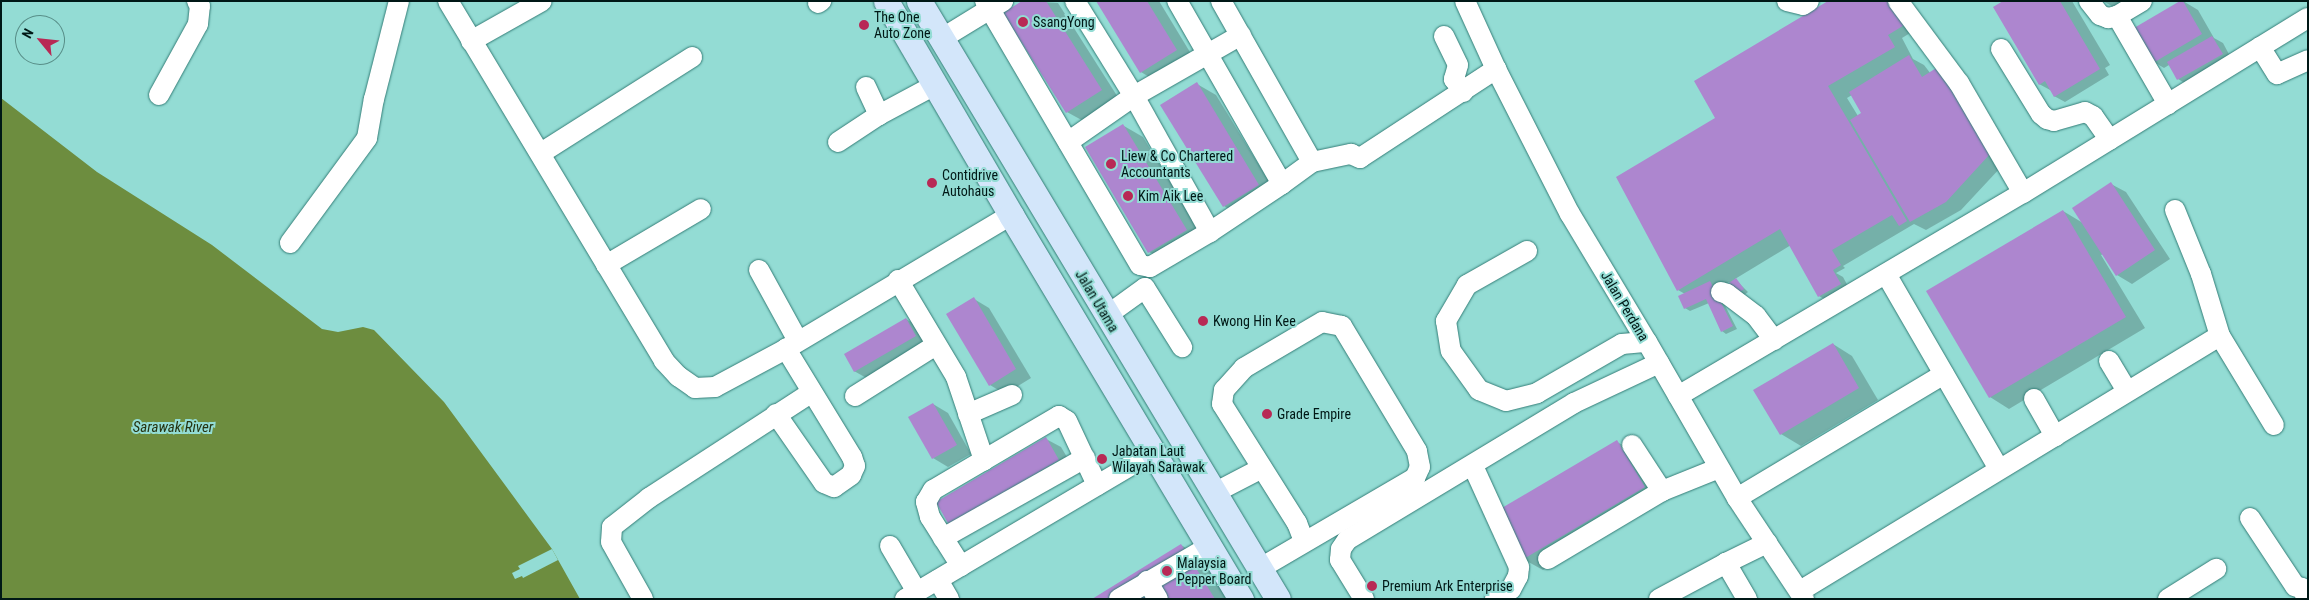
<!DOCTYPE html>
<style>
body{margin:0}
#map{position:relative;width:2309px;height:600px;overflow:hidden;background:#93dcd4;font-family:"Roboto Condensed",sans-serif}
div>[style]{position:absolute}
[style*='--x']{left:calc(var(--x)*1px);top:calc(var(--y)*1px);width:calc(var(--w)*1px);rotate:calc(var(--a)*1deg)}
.water>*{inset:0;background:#6d8d3f}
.pier>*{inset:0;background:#93dcd4}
.shadow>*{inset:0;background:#0003}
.building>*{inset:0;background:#ad86cf}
.roads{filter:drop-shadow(0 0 1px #347d77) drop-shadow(0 0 1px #347d77)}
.minor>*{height:20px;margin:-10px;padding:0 10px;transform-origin:10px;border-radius:10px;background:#fff}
.major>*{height:25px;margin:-12.5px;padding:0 12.5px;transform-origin:12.5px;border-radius:12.5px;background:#d3e6fa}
.dots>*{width:14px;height:14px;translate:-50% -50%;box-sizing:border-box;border:2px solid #93dcd4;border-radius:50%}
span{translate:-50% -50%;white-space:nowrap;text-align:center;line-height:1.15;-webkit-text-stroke:4px #93dcd4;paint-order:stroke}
.poi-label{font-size:14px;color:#001816}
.left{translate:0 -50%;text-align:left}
.street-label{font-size:14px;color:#001816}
.water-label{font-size:15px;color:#253311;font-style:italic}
.frame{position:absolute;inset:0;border:2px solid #001816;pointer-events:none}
.north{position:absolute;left:15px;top:15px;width:50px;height:50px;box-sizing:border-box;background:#93dcd4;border:1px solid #588e88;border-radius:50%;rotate:298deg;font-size:14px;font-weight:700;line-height:20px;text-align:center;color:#001816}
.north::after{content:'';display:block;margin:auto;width:18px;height:22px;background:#b82955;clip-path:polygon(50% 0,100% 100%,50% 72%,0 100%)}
</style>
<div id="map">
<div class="water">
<div style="clip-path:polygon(1px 98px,97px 172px,212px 245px,322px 329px,338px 332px,363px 327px,374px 330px,444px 402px,552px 549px,580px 599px,1px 599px)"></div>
</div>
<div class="pier">
<div style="clip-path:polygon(552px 549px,558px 560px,523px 578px,522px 576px,515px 579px,512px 573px,520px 569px,518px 566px)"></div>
</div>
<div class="shadow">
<div style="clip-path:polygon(1024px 1px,1058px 3px,1121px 102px,1087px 123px,1067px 112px)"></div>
<div style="clip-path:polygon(1097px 1px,1159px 1px,1196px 62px,1161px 84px,1141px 72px)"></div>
<div style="clip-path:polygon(evenodd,1899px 1px,1915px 30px,1902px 38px,1913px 59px,1924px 65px,2002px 166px,1961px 210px,1926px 230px,1914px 224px,1843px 266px,1845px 268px,1836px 273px,1843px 277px,1850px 290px,1829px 302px,1819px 296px,1791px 245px,1735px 279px,1748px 292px,1743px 296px,1729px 282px,1717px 290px,1737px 329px,1726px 334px,1722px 331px,1709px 303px,1690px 311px,1685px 308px,1685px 294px,1678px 290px,1717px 119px,1899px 1px,1852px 95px,1863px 113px,1858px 116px,1847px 98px,1852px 95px)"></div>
<div style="clip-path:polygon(2005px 1px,2072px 1px,2110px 65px,2105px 68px,2109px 75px,2065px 102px,2054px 96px,2052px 91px,2039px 84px)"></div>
<div style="clip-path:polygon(2103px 1px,2126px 1px,2115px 8px)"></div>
<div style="clip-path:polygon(2183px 1px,2198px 10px,2214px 38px,2223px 43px,2232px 60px,2188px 85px,2178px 79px,2169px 65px,2164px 68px,2154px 62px)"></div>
<div style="clip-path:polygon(1197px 84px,1216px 95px,1278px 196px,1243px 218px,1224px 206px)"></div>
<div style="clip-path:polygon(1124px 126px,1143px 137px,1206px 241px,1169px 263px,1149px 252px)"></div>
<div style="clip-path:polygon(2111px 184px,2126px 192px,2170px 259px,2132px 284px,2117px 275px,2103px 254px,2101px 255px,2145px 328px,2009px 409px,1990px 397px,2063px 211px,2083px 223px)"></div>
<div style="clip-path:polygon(974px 299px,989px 308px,1031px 378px,1005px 394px,990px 385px)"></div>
<div style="clip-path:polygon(906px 319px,921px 328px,931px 345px,870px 380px,854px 371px)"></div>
<div style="clip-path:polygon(1833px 344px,1852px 356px,1878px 400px,1801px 446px,1781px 434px)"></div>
<div style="clip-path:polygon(933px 404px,948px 413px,971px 454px,948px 467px,933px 458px)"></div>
<div style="clip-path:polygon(1046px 439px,1061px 447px,1074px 469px,950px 524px)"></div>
<div style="clip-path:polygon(1617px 442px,1637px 453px,1664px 499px,1543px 570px,1523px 559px)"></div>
<div style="clip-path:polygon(1181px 545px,1201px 557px,1227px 599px,1094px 599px)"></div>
</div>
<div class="building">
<div style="clip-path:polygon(1022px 1px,1046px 1px,1102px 90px,1066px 113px,1003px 13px)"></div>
<div style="clip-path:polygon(1096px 1px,1147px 1px,1177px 50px,1140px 73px)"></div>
<div style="clip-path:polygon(1828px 1px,1893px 1px,1906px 24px,1888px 35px,1895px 47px,1828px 86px,1907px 221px,1899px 226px,1892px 215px,1832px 250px,1841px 265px,1833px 270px,1841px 284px,1818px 297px,1780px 229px,1677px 291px,1616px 177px,1715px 118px,1694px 81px)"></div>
<div style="clip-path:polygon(2003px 1px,2060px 1px,2100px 69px,2054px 97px,2045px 81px,2039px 85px,1993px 7px)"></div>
<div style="clip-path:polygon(2180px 1px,2183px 1px,2202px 34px,2153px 63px,2134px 28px)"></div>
<div style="clip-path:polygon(2212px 36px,2223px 54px,2177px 80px,2167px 62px)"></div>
<div style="clip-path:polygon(1909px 55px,1922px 77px,1938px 67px,1990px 154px,1946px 202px,1910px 222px,1850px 120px,1861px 113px,1849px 92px)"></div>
<div style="clip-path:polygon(1197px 82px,1259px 185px,1223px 207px,1160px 105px)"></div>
<div style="clip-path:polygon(1123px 124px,1187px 230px,1148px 253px,1085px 147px)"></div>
<div style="clip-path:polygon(2111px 182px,2155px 250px,2116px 276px,2072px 208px)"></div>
<div style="clip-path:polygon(2063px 210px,2126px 317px,1989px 398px,1926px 291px)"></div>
<div style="clip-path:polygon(1736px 278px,1744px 289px,1737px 294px,1729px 283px)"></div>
<div style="clip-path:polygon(1710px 281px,1733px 326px,1721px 332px,1706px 299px,1684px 309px,1678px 296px)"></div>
<div style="clip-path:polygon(974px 297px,1016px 369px,989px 386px,946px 314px)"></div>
<div style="clip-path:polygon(906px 318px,916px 336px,854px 372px,844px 354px)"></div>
<div style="clip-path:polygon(1833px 343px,1859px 388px,1780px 435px,1753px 390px)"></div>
<div style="clip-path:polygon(933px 403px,957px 445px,932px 459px,908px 417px)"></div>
<div style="clip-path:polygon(1046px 437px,1059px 460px,949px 525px,936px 502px)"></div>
<div style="clip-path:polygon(1617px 440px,1645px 487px,1522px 560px,1495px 512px)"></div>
<div style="clip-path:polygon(1181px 544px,1215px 599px,1092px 599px)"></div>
</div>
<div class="roads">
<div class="minor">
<div style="--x:448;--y:1;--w:420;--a:59"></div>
<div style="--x:664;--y:361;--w:21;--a:47"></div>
<div style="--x:678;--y:376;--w:21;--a:35"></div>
<div style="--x:695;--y:388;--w:20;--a:-3"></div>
<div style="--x:715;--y:387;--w:81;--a:-28.2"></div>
<div style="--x:786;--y:349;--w:262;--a:-30.8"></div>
<div style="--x:985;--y:1;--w:306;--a:59.6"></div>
<div style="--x:1140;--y:265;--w:10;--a:11"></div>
<div style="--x:1150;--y:267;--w:69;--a:-30.3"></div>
<div style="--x:1210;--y:232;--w:87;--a:-33.7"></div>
<div style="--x:1282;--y:184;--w:211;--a:-119.8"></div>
<div style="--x:1075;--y:1;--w:112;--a:58.2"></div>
<div style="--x:1134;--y:96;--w:156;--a:60.8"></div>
<div style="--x:1221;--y:1;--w:185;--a:60.5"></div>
<div style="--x:1465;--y:1;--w:75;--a:65.5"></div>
<div style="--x:1496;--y:69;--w:163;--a:63"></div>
<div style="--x:1570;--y:214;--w:149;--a:59"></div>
<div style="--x:1647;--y:342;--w:180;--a:60"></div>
<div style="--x:1737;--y:498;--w:121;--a:56.4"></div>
<div style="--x:1787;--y:1;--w:16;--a:14"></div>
<div style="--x:1803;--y:5;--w:7;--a:-34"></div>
<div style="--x:1898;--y:1;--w:102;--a:53.4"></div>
<div style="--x:1959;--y:83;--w:127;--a:59.8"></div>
<div style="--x:2089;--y:1;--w:18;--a:52"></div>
<div style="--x:2100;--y:15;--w:9;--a:21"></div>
<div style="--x:2108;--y:18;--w:9;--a:-13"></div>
<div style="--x:2117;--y:16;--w:29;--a:-31"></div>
<div style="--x:818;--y:3;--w:4;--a:-34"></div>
<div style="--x:2117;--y:16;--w:102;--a:59.9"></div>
<div style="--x:1444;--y:36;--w:32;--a:64"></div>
<div style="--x:1458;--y:65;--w:15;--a:106"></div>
<div style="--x:1454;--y:79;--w:16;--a:55"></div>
<div style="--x:941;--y:39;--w:73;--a:-31.5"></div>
<div style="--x:471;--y:41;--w:81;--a:-29.4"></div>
<div style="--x:2260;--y:47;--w:32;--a:58"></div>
<div style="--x:2277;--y:74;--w:34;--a:-24"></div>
<div style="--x:2001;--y:49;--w:76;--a:58.4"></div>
<div style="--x:2041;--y:114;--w:8;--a:40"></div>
<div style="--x:2047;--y:119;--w:7;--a:16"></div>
<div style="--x:2054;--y:121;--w:32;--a:-16"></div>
<div style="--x:2085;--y:112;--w:9;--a:27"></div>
<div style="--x:2093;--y:116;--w:29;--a:55"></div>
<div style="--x:866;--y:87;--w:31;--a:65"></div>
<div style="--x:159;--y:95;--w:81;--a:-61.2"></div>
<div style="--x:198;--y:24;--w:18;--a:-84"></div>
<div style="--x:200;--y:6;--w:6;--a:-121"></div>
<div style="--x:838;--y:142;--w:49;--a:-33.4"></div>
<div style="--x:879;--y:115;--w:64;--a:-28.2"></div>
<div style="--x:1068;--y:142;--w:80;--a:-34.9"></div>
<div style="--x:1134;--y:96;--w:123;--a:-29.7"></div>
<div style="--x:541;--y:153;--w:179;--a:-32.4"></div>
<div style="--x:1282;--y:184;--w:37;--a:-36"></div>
<div style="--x:1312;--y:162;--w:40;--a:-12"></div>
<div style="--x:1351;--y:154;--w:10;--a:24"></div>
<div style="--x:1360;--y:158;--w:163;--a:-33.2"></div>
<div style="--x:2175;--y:210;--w:69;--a:67.9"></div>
<div style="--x:2201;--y:274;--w:65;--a:73"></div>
<div style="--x:290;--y:243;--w:130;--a:-53.7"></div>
<div style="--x:367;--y:138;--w:40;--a:-80"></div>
<div style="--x:374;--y:99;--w:101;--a:-75.7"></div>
<div style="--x:1527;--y:251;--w:69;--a:150.5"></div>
<div style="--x:1467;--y:285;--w:42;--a:120.3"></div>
<div style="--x:1446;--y:321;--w:30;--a:81"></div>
<div style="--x:1451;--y:351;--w:48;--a:54.3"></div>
<div style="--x:1479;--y:390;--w:29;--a:22"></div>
<div style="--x:1506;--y:401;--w:32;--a:-14"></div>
<div style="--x:1537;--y:393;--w:98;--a:-30"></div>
<div style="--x:1622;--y:344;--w:25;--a:-5"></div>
<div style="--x:606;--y:265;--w:110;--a:-30.5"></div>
<div style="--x:759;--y:270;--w:81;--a:61.2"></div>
<div style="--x:1886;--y:274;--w:225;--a:59.9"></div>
<div style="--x:898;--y:280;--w:113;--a:59.1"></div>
<div style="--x:956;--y:377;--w:88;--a:71.4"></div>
<div style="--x:984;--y:460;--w:87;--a:-30.4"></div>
<div style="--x:1059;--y:416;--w:9;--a:32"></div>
<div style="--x:1067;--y:421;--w:71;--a:64.9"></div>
<div style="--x:1721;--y:292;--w:6;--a:18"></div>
<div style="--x:1727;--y:294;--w:36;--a:37"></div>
<div style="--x:1756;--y:316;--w:30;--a:53"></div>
<div style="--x:1106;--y:316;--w:48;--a:-35.7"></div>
<div style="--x:1145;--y:288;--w:70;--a:57.9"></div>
<div style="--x:2109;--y:361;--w:35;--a:59"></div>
<div style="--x:855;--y:396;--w:96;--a:-32.2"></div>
<div style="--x:1678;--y:396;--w:400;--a:-30.5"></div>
<div style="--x:2023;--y:193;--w:334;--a:-31.6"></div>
<div style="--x:2034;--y:399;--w:43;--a:60.4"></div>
<div style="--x:776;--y:414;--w:84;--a:55.2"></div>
<div style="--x:824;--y:483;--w:11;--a:22"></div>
<div style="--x:834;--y:487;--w:21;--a:-35"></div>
<div style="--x:851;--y:475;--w:10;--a:-66"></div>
<div style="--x:855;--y:466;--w:9;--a:-108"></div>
<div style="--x:852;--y:457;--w:127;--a:-121.4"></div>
<div style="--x:968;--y:414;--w:48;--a:-23.4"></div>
<div style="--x:1632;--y:445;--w:55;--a:56.9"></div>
<div style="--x:1473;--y:466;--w:111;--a:65.5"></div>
<div style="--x:1519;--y:567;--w:9;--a:96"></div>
<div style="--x:1518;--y:576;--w:15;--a:118"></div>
<div style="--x:1511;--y:589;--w:19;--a:148"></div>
<div style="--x:1214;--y:493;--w:54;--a:-27.5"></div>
<div style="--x:1737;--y:498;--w:241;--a:-30.9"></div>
<div style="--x:2250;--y:518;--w:82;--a:56.5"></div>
<div style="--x:2295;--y:586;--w:7;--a:16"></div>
<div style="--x:2302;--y:588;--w:12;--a:66"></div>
<div style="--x:943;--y:538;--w:163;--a:-29.4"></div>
<div style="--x:890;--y:546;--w:53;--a:59.6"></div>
<div style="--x:1548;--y:559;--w:133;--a:-30.8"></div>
<div style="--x:1662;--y:491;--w:61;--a:-22"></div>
<div style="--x:961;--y:566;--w:58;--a:-122.3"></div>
<div style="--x:930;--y:517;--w:16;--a:-105"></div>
<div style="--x:926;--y:502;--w:14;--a:-60"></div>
<div style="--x:933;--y:490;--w:59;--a:-30.5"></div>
<div style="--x:1259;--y:569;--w:181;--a:-30.3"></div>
<div style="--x:1415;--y:478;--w:12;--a:-66"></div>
<div style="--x:1420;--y:467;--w:16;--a:-101"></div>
<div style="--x:1417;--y:451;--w:146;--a:-121"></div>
<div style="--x:1342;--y:326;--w:20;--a:-169"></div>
<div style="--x:1322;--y:322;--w:91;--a:149.5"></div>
<div style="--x:1244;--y:368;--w:30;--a:132"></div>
<div style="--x:1224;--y:390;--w:14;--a:98"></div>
<div style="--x:1222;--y:404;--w:141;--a:57.8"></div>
<div style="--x:1297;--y:523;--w:19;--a:69"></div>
<div style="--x:938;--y:580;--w:22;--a:60"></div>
<div style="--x:1147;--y:581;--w:21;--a:59"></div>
<div style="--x:1800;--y:591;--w:491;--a:-31.3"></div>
<div style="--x:2220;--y:336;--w:104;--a:58.8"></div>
<div style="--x:643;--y:599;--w:65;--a:-119.3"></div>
<div style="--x:611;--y:542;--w:15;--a:-86"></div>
<div style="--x:612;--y:527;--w:47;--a:-38.1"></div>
<div style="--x:649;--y:498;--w:194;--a:-33"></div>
<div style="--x:905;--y:599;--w:289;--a:-30.6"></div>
<div style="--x:1119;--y:599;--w:105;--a:-30.2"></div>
<div style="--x:1364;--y:599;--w:46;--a:-121.6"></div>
<div style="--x:1340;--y:560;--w:11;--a:-85"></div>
<div style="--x:1341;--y:549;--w:11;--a:-56"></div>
<div style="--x:1347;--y:540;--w:265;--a:-31.1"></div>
<div style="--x:1574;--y:403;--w:94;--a:-25.2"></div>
<div style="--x:1659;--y:599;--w:76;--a:-28.2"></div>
<div style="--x:1747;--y:599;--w:42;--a:-120.3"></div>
<div style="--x:1726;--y:563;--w:46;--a:-26"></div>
<div style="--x:2168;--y:599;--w:57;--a:-32"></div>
</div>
<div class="major">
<div style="--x:886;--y:1;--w:248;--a:59.7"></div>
<div style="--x:1011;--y:215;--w:448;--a:59.1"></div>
<div style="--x:919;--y:1;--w:697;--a:59.02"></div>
</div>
</div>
<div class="dots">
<div style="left:1023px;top:22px;background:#b82955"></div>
<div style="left:864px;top:25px;background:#b82955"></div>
<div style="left:1111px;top:164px;background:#b82955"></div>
<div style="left:932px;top:183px;background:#b82955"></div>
<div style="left:1128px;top:196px;background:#b82955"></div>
<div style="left:1203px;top:321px;background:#b82955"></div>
<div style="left:1267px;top:414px;background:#b82955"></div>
<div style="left:1102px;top:459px;background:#b82955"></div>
<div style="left:1167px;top:571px;background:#b82955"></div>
<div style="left:1372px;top:586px;background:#b82955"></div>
</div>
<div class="poi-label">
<span class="left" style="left:874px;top:25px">The One<br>Auto Zone</span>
<span class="left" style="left:1033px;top:22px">SsangYong</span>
<span class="left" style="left:1121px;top:164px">Liew &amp; Co Chartered<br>Accountants</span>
<span class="left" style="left:942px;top:183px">Contidrive<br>Autohaus</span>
<span class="left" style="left:1138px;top:196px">Kim Aik Lee</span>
<span class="left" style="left:1213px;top:321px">Kwong Hin Kee</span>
<span class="left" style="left:1277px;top:414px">Grade Empire</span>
<span class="left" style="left:1112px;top:459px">Jabatan Laut<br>Wilayah Sarawak</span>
<span class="left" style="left:1177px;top:571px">Malaysia<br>Pepper Board</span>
<span class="left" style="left:1382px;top:586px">Premium Ark Enterprise</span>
</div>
<div class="street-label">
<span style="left:1097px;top:301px;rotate:59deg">Jalan Utama</span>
<span style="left:1625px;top:306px;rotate:59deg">Jalan Perdana</span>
</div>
<div class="water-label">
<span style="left:173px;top:428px">Sarawak River</span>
</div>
<div class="frame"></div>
<div class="north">N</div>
</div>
